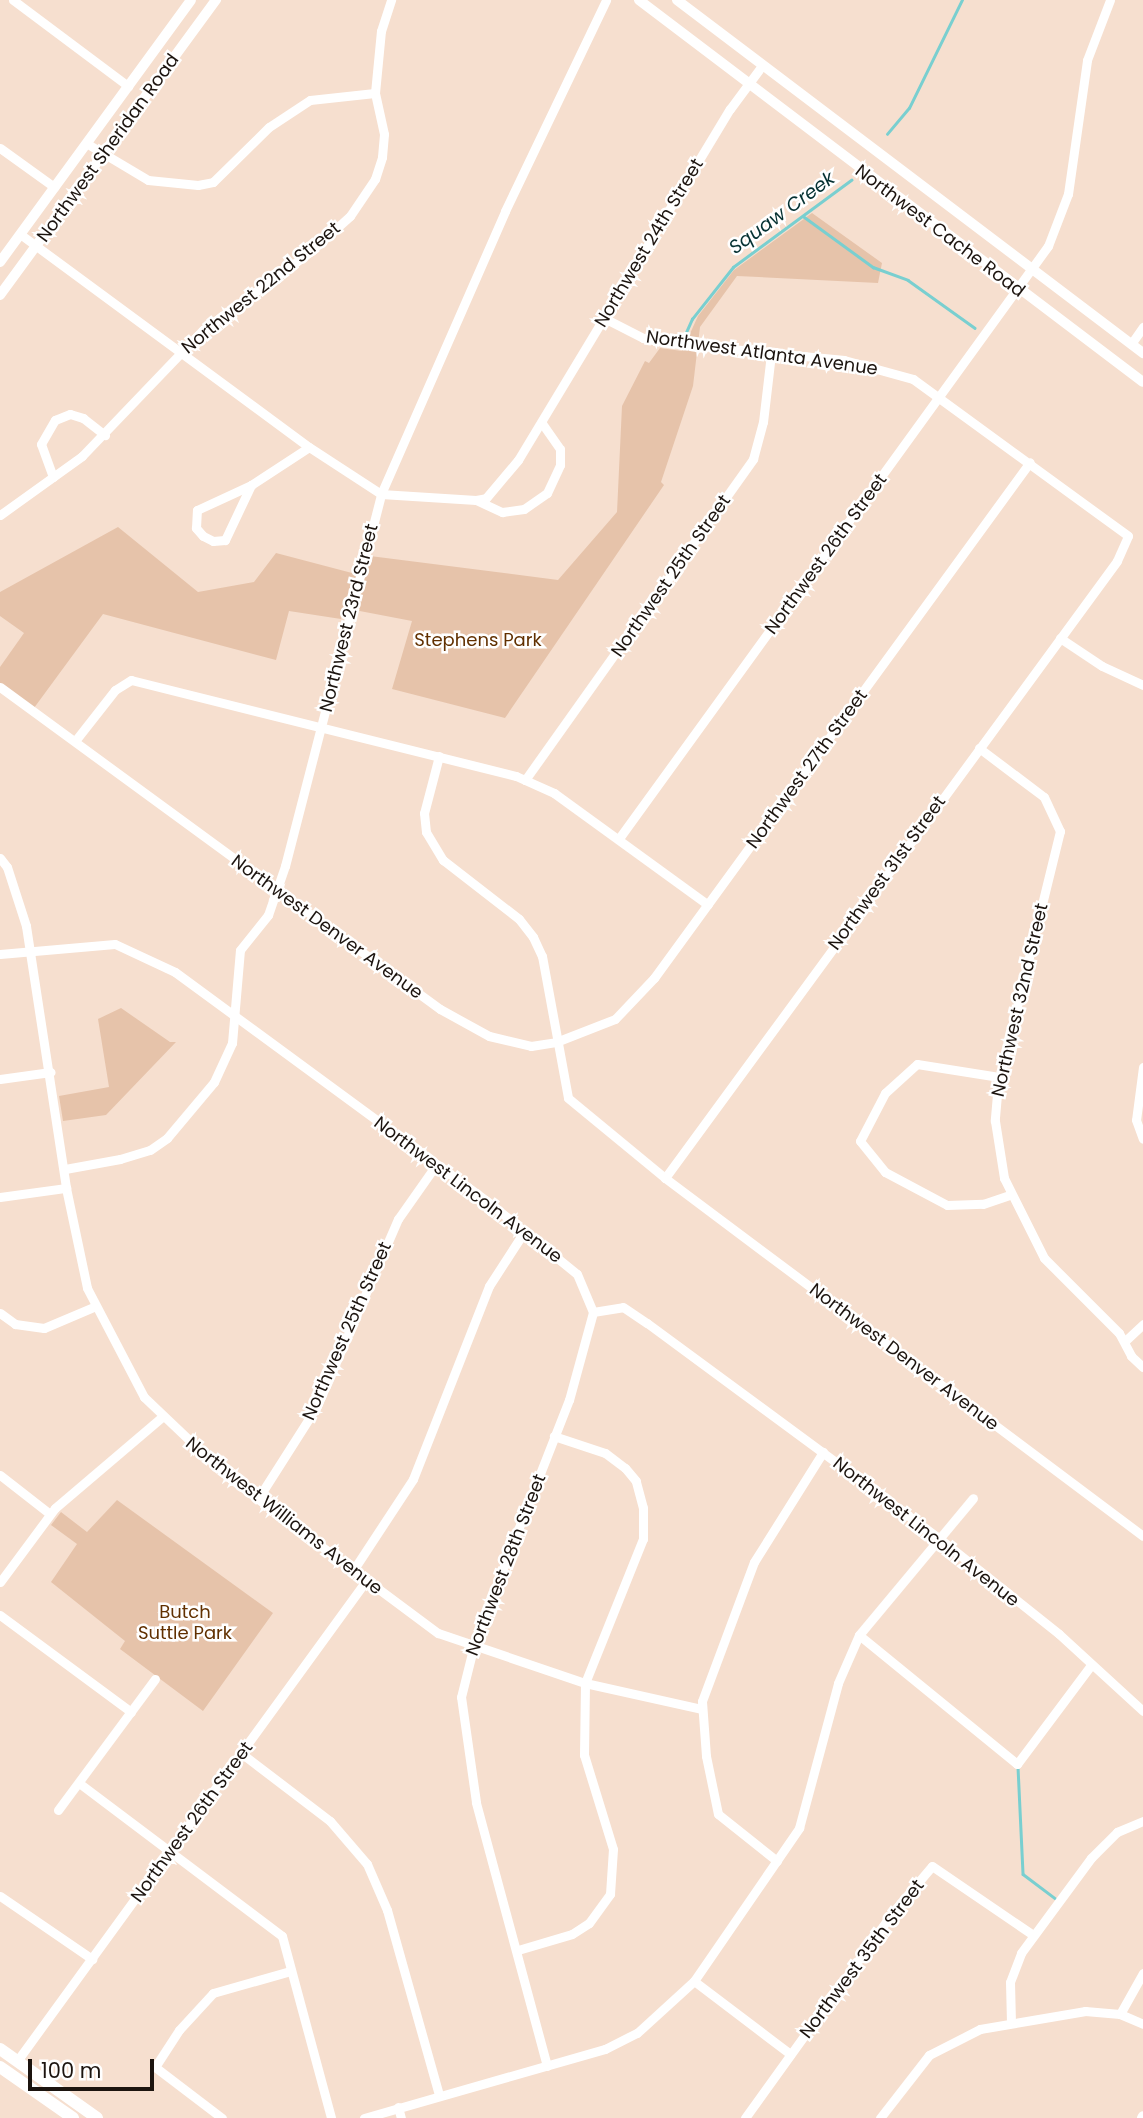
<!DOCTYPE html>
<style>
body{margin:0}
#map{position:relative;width:1143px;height:2118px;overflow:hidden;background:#f6dfcf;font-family:Poppins,sans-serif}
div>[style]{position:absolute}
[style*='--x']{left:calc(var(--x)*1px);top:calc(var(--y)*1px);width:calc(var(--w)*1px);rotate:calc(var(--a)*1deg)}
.green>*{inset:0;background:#e6c3aa}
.stream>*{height:2.5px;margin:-1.25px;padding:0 1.25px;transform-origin:1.25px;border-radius:1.25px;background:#79cfd0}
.minor>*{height:9px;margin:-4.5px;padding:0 4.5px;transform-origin:4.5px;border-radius:4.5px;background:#fff}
.major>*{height:10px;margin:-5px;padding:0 5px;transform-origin:5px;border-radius:5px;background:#fff}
.highway>*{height:12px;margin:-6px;padding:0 6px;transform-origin:6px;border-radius:6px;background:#fff}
span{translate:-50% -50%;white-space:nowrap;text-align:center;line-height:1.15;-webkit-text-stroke:5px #fff;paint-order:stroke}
.street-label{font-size:18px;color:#1c140f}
.park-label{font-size:18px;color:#613000}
.water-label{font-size:19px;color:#053132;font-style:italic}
.scale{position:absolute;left:28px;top:2059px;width:126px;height:32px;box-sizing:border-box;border:4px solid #1c140f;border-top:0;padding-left:9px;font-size:21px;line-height:24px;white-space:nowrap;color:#1c140f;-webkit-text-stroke:5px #fff;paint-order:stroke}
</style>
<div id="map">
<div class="green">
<div style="clip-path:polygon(812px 213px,882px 263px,878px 283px,737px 276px,700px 327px,693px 386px,661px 482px,664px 485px,505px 718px,392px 689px,412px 621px,344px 608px,341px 619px,289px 611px,276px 660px,103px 614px,34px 708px,0 684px,0 667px,24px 633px,0 616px,0 592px,118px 527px,198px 592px,254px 582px,276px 553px,352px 573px,370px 556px,558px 580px,617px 512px,622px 406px,645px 361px,649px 363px,660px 348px,682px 351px,698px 316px,734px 270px)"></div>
<div style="clip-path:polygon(121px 1008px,170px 1042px,176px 1042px,106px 1115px,63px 1121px,59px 1096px,109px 1087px,98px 1019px)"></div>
<div style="clip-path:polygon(117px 1500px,273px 1613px,203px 1711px,120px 1649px,125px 1641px,51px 1582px,77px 1544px,51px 1525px,61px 1512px,87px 1532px)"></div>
</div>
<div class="stream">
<div style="--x:887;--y:134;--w:34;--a:-50"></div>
<div style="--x:909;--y:108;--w:120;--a:-63.9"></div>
<div style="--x:803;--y:216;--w:87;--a:36.1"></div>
<div style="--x:873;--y:267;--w:37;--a:20"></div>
<div style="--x:908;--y:280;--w:82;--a:35.6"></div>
<div style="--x:683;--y:339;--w:22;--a:-66"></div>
<div style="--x:692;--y:319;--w:66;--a:-51.7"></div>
<div style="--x:733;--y:267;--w:147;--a:-36.4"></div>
<div style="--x:1018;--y:1767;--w:107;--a:87.3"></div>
<div style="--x:1023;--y:1874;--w:40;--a:37"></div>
</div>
<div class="minor">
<div style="--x:13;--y:0;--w:144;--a:36.8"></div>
<div style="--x:86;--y:143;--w:72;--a:30.8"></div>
<div style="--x:148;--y:180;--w:50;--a:5.7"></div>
<div style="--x:198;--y:185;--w:15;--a:-11"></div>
<div style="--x:213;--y:182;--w:78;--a:-44.5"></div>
<div style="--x:269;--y:127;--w:49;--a:-33.4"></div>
<div style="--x:310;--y:100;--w:65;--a:-6.1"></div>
<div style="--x:0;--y:148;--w:67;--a:35.8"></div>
<div style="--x:20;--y:234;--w:359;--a:36.4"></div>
<div style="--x:309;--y:447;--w:86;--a:33.1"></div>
<div style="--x:381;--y:494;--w:95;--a:3.6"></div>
<div style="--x:476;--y:500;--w:29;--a:25"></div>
<div style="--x:502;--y:512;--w:22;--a:-8"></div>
<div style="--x:524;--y:509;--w:28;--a:-35"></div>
<div style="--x:547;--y:493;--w:31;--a:-65"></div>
<div style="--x:560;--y:465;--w:16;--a:-90"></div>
<div style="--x:560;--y:449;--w:32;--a:-125"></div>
<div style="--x:604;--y:318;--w:44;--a:27.1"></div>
<div style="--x:643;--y:338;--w:26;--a:11"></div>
<div style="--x:669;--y:343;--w:176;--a:5.5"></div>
<div style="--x:844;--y:360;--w:72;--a:15.4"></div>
<div style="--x:913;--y:379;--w:266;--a:36.1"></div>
<div style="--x:1128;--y:536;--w:27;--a:114"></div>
<div style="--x:1117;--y:561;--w:765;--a:126.23"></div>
<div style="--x:1131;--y:344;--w:21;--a:-55"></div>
<div style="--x:53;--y:477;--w:35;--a:-110"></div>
<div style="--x:41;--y:444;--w:28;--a:-60"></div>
<div style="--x:55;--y:420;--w:16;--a:-22"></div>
<div style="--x:70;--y:414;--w:14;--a:17"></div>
<div style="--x:83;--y:418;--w:28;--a:38"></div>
<div style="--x:251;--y:485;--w:61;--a:115.3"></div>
<div style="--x:225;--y:540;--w:12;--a:175"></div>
<div style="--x:213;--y:541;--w:11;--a:-153"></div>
<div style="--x:203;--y:536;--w:11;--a:-131"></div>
<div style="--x:196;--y:528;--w:18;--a:-87"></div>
<div style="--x:197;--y:510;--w:60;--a:-24.8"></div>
<div style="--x:251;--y:485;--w:69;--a:-33.2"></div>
<div style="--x:476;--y:500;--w:10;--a:-11"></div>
<div style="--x:486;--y:498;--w:50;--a:-49.9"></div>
<div style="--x:518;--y:460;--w:410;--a:-58.9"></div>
<div style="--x:730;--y:109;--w:52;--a:-53.6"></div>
<div style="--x:0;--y:515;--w:101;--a:-35.7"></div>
<div style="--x:82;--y:456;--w:175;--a:-46.2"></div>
<div style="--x:203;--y:330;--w:132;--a:-36.1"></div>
<div style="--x:310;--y:252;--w:54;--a:-42"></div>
<div style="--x:350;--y:216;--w:45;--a:-56"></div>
<div style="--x:375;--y:179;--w:23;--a:-72"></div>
<div style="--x:382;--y:157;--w:23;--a:-85"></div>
<div style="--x:384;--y:134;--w:42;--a:-102.4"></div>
<div style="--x:375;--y:93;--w:62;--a:-84.5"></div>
<div style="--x:381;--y:31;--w:33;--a:-72"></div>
<div style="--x:1060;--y:638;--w:50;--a:33.7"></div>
<div style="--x:1102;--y:666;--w:45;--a:24.9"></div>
<div style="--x:0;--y:687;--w:545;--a:36.2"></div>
<div style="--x:440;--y:1009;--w:56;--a:28.9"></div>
<div style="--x:489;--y:1036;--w:43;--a:13.4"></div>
<div style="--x:531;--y:1046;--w:25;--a:-9"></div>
<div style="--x:556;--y:1042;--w:63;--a:-21.3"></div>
<div style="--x:615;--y:1019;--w:57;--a:-46.4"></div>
<div style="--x:654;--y:978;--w:638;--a:-53.92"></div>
<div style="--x:75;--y:741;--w:65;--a:-51.9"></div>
<div style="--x:115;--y:690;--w:19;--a:-32"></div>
<div style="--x:131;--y:680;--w:397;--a:14"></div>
<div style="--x:516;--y:776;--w:42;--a:24.1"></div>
<div style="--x:554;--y:793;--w:190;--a:36"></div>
<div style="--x:979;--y:748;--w:81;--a:37"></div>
<div style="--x:1044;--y:797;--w:38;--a:65"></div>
<div style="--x:1060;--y:831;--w:260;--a:103.8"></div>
<div style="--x:998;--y:1083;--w:38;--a:95"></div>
<div style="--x:995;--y:1121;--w:58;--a:81"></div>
<div style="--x:1004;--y:1178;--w:89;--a:63.4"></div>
<div style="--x:1044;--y:1258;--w:106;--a:45"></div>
<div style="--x:1119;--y:1333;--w:26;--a:62"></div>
<div style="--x:1131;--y:1356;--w:16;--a:43"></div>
<div style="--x:439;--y:756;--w:59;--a:104.7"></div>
<div style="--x:424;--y:813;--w:19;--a:84"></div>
<div style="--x:426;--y:832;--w:33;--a:59"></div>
<div style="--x:443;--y:860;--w:96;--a:37.8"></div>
<div style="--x:519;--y:919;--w:23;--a:52"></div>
<div style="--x:533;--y:937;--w:21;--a:65"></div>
<div style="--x:542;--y:956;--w:144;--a:79.6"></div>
<div style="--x:568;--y:1098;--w:126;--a:39.5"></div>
<div style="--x:665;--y:1178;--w:597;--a:36.83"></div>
<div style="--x:525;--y:780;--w:394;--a:-54.6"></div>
<div style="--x:753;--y:459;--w:38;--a:-75"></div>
<div style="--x:763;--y:422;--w:68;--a:-83.3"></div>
<div style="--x:620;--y:837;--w:730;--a:-54.09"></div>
<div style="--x:1048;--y:246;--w:56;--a:-69"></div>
<div style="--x:1068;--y:194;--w:135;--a:-81.9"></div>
<div style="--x:1087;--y:60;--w:64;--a:-69"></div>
<div style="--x:0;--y:858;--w:11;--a:52"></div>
<div style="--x:7;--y:867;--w:62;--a:72.1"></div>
<div style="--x:26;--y:926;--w:265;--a:81.3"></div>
<div style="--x:66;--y:1188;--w:102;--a:78.1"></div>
<div style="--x:87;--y:1288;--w:123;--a:62.4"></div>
<div style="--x:144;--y:1397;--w:115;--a:43.6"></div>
<div style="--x:227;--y:1476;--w:263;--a:36.7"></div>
<div style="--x:438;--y:1633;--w:155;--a:18.8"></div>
<div style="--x:585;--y:1683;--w:119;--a:12.6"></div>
<div style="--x:0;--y:954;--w:115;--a:-5"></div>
<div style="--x:115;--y:944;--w:66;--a:25"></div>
<div style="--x:175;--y:972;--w:393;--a:36.3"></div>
<div style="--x:492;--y:1205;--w:109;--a:39.1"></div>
<div style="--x:577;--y:1274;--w:41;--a:67.2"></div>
<div style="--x:1143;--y:1067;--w:53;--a:97.5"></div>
<div style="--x:1136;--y:1120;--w:20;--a:70"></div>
<div style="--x:999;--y:1077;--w:83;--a:-171"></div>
<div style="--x:917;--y:1064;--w:43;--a:137.8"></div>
<div style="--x:885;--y:1093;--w:54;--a:117.5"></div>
<div style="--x:860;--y:1141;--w:40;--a:51"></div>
<div style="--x:885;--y:1172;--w:70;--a:28"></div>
<div style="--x:947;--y:1205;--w:36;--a:-2"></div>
<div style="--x:983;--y:1204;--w:28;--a:-19"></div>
<div style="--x:0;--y:1079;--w:51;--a:-7.8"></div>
<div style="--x:65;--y:1169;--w:56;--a:-10.3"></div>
<div style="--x:120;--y:1159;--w:31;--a:-17"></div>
<div style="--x:150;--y:1150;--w:21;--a:-35"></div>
<div style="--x:167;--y:1138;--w:73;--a:-50"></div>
<div style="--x:214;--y:1082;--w:43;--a:-65.2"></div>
<div style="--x:232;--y:1043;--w:93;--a:-85.1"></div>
<div style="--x:240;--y:950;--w:45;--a:-51.3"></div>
<div style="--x:268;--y:915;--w:52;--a:-70.9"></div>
<div style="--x:285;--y:866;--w:384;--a:-75.5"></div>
<div style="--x:381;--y:494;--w:309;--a:-66.3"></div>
<div style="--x:505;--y:211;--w:234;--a:-64.4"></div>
<div style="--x:0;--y:1197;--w:67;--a:-7.8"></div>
<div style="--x:593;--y:1312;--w:30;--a:-9"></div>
<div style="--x:623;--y:1307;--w:29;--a:34"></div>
<div style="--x:647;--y:1323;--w:364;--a:36.4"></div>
<div style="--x:940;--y:1539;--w:152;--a:38.6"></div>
<div style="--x:1059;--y:1634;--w:114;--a:42.5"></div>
<div style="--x:0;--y:1313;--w:19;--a:36"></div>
<div style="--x:15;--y:1324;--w:29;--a:8"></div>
<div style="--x:44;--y:1328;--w:56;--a:-22.9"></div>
<div style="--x:1125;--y:1341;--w:25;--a:-43"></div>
<div style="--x:0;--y:1475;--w:63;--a:38"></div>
<div style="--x:259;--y:1497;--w:108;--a:-57.5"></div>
<div style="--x:317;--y:1406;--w:204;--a:-66.6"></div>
<div style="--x:398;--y:1219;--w:66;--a:-54.9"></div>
<div style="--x:352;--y:1572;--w:111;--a:-56.7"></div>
<div style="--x:413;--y:1479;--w:207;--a:-68.5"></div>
<div style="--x:489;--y:1286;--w:64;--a:-57.1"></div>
<div style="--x:0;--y:1582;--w:92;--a:-53.4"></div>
<div style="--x:55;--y:1508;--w:140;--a:-40.4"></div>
<div style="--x:0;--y:1615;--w:163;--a:36.5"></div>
<div style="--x:859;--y:1635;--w:204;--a:39.2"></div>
<div style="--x:1017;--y:1764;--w:124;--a:-53.2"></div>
<div style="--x:241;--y:1753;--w:112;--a:37.4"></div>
<div style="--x:330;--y:1821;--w:57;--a:49.3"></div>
<div style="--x:367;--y:1864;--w:50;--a:66.5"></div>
<div style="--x:387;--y:1910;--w:192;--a:74.3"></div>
<div style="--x:79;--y:1783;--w:254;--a:37"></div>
<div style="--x:282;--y:1936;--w:188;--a:74.9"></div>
<div style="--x:58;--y:1810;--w:163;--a:-53.5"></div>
<div style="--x:777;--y:1861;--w:75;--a:-141.5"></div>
<div style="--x:718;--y:1814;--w:59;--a:-101.7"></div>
<div style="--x:706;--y:1756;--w:55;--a:-94.2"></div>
<div style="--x:702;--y:1701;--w:148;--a:-69.5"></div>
<div style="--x:754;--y:1562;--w:130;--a:-57.9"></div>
<div style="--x:0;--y:1896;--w:112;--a:34.4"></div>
<div style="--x:518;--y:1950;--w:56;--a:-16.5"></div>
<div style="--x:572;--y:1934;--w:20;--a:-33"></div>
<div style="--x:589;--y:1923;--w:36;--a:-54"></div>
<div style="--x:610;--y:1894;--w:45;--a:-86.2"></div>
<div style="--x:613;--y:1849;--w:98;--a:-107.1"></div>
<div style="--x:584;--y:1755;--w:72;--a:-89.2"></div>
<div style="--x:585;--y:1683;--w:155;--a:-68.1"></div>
<div style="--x:643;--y:1539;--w:31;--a:-90"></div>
<div style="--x:643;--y:1508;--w:28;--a:-105"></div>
<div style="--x:636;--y:1481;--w:17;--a:-130"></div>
<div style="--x:625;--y:1468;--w:25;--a:-143"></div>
<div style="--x:605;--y:1453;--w:54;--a:-161.6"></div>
<div style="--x:694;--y:1981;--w:121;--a:37.2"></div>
<div style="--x:1120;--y:2014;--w:47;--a:-60.7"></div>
<div style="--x:1011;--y:2023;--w:41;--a:-91.4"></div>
<div style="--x:1010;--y:1982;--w:31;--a:-69"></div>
<div style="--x:1021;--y:1953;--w:118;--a:-53.6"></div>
<div style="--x:1091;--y:1858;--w:37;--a:-45"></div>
<div style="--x:1117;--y:1832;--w:28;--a:-23"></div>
<div style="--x:17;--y:2061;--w:592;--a:-54"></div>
<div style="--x:547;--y:2066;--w:273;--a:-105.1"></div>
<div style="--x:476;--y:1802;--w:106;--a:-98.1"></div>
<div style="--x:461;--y:1697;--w:62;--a:-76"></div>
<div style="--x:476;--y:1637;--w:255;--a:-68.6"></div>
<div style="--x:569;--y:1400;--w:91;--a:-74.7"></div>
<div style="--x:398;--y:2107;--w:11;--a:75"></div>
<div style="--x:222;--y:2118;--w:84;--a:-142.7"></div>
<div style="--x:155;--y:2067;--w:44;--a:-57"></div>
<div style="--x:179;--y:2030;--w:50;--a:-47.4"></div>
<div style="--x:213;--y:1993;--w:80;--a:-15.9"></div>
<div style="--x:364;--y:2118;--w:251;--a:-16"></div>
<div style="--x:605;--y:2049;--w:36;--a:-27"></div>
<div style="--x:637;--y:2033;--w:77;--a:-42.4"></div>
<div style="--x:694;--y:1981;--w:186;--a:-55.5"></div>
<div style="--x:799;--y:1828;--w:150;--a:-74.9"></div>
<div style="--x:838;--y:1683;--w:52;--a:-66.4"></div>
<div style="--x:859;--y:1635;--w:178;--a:-50.2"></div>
<div style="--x:745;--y:2118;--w:254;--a:-54.3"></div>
<div style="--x:893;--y:1912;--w:60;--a:-49.7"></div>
<div style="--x:932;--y:1866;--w:122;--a:34.3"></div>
<div style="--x:880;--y:2118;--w:80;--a:-52.1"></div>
<div style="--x:929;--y:2055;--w:57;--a:-27"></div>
<div style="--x:980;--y:2029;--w:107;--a:-9.7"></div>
<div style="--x:1085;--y:2011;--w:35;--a:5"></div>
<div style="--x:1120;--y:2014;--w:25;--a:23"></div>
</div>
<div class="major">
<div style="--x:639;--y:0;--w:632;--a:37.16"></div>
<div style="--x:677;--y:0;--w:585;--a:37.14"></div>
<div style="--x:0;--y:262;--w:324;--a:-53.9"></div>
<div style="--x:0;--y:295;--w:366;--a:-53.8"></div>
<div style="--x:1142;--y:2118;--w:2;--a:-63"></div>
</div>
<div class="highway">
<div style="--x:0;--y:2049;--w:119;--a:35.4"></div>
<div style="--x:0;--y:2067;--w:89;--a:34.9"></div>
</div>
<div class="street-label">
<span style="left:108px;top:148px;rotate:-54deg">Northwest Sheridan Road</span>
<span style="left:940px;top:231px;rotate:37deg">Northwest Cache Road</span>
<span style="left:649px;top:243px;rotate:-59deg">Northwest 24th Street</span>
<span style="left:261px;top:288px;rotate:-39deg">Northwest 22nd Street</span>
<span style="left:762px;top:353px;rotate:8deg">Northwest Atlanta Avenue</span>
<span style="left:826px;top:554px;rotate:-54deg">Northwest 26th Street</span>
<span style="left:671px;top:576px;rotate:-55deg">Northwest 25th Street</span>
<span style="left:349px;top:618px;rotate:-76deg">Northwest 23rd Street</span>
<span style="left:807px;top:769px;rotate:-54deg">Northwest 27th Street</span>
<span style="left:887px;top:873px;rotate:-54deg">Northwest 31st Street</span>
<span style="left:327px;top:927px;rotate:36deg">Northwest Denver Avenue</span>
<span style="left:1020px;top:1000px;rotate:-77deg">Northwest 32nd Street</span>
<span style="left:468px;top:1190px;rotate:37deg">Northwest Lincoln Avenue</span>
<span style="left:347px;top:1331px;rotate:-66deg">Northwest 25th Street</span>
<span style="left:904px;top:1357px;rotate:37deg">Northwest Denver Avenue</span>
<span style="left:284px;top:1516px;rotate:38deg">Northwest Williams Avenue</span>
<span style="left:926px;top:1532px;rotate:38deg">Northwest Lincoln Avenue</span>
<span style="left:506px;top:1565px;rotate:-69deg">Northwest 28th Street</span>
<span style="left:192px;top:1822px;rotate:-54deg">Northwest 26th Street</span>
<span style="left:862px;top:1959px;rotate:-53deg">Northwest 35th Street</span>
</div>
<div class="park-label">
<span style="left:478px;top:640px">Stephens Park</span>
<span style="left:185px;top:1623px">Butch<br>Suttle Park</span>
</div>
<div class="water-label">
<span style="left:782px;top:213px;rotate:-36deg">Squaw Creek</span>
</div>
<div class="scale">100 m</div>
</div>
